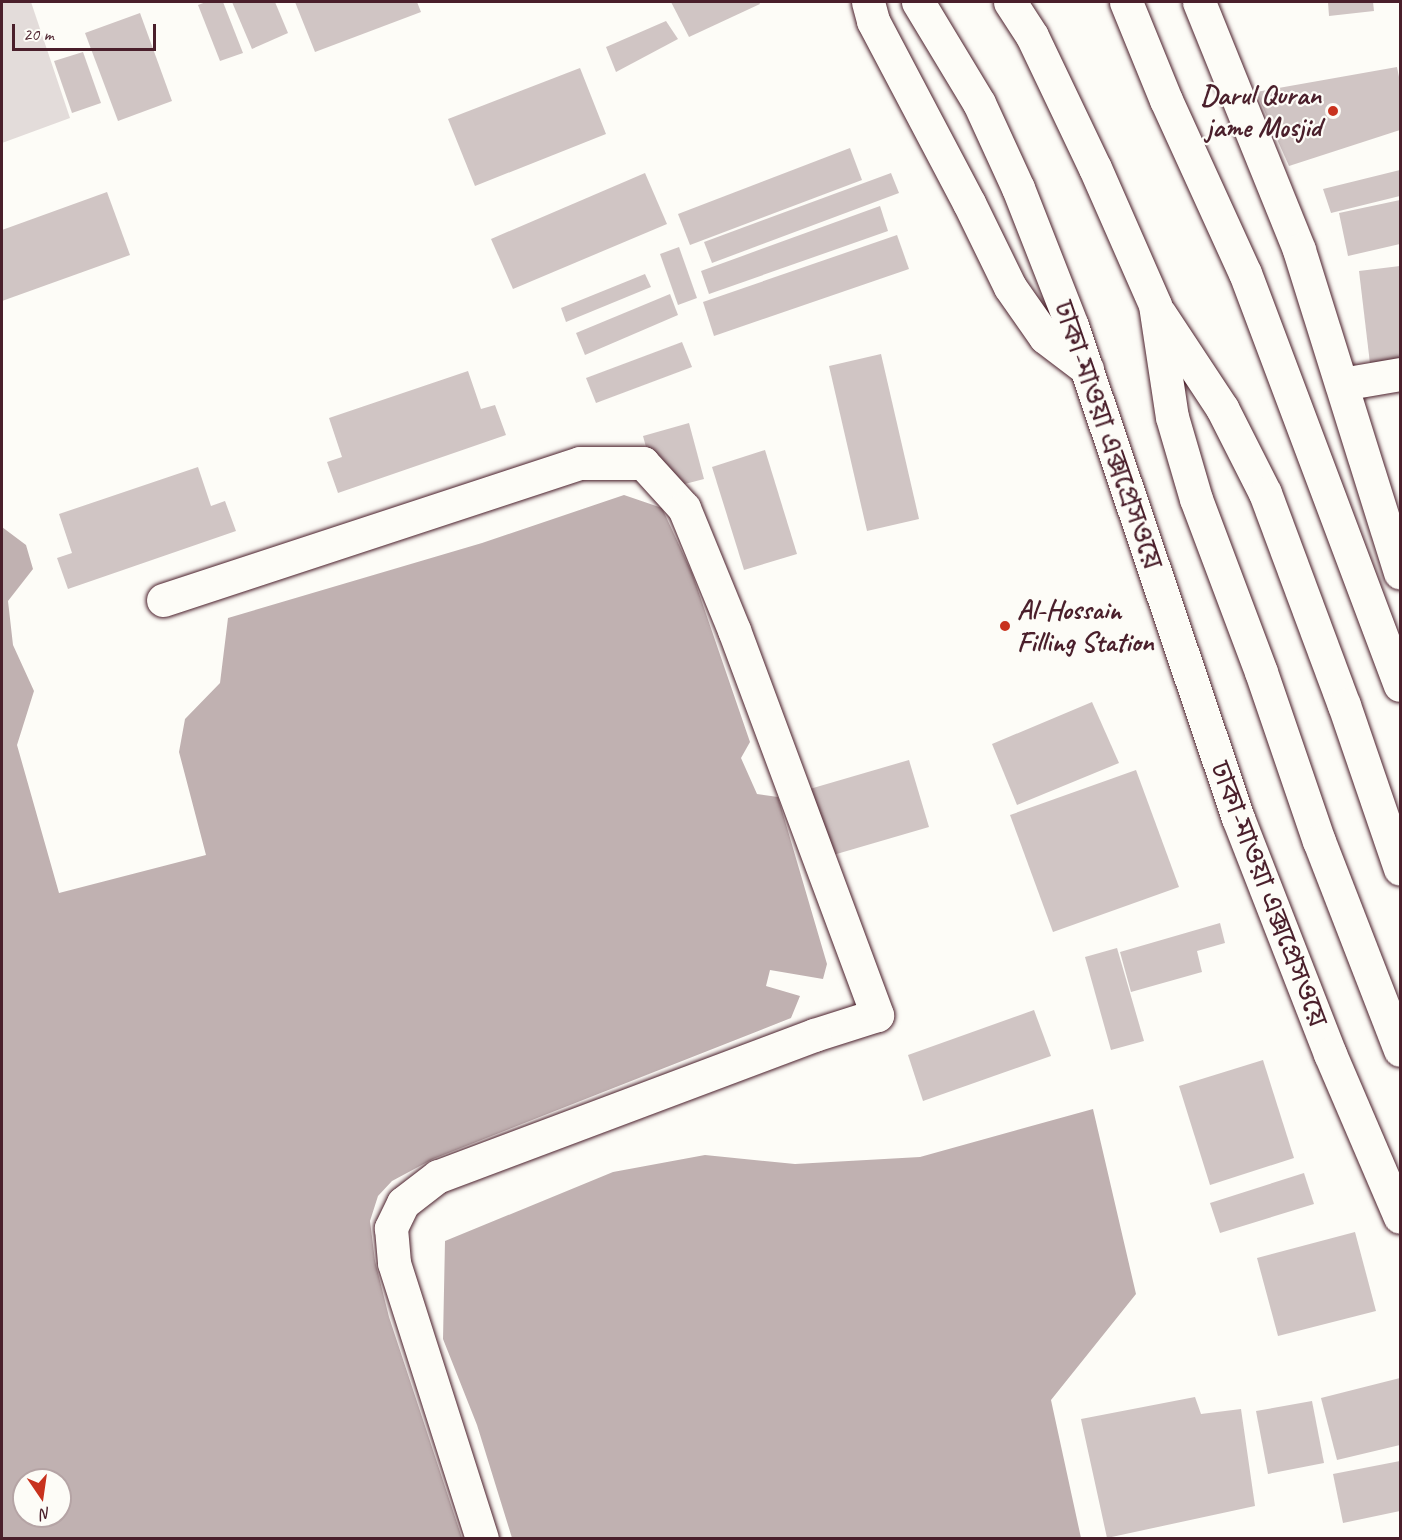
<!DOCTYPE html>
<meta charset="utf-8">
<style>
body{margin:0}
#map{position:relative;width:1402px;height:1540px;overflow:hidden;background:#fdfcf7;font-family:Caveat,"Noto Sans Bengali",sans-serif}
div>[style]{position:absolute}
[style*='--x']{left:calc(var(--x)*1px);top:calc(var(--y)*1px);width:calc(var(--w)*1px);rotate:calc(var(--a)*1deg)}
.green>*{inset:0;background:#e3dcda}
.water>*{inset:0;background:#c0b1b1}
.building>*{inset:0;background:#d0c5c4}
.roads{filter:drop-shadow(0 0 2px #4a1f2b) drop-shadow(0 0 2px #4a1f2b)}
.minor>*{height:33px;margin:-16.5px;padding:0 16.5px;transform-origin:16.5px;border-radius:16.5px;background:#fdfcf7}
.primary>*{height:33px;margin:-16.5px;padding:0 16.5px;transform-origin:16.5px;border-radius:16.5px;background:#fdfcf7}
.trunk>*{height:33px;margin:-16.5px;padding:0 16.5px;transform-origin:16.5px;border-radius:16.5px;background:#fdfcf7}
.dots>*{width:16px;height:16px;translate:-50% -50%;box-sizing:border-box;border:3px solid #fdfcf7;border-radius:50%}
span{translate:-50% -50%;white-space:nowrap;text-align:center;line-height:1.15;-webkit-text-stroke:4.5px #fdfcf7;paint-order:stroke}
.poi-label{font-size:28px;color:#4a1f2b;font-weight:700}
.right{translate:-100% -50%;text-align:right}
.left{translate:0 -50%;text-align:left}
.street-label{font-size:28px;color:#4a1f2b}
.frame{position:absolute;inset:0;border:3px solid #4a1f2b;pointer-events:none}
.north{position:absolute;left:12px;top:1468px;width:60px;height:60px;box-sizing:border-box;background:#fdfcf7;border:2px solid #b5a4a5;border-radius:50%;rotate:167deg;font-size:16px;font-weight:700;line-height:24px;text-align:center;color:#4a1f2b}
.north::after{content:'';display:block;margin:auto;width:21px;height:27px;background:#c8321e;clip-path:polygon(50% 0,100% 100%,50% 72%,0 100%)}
.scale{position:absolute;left:12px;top:24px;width:144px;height:27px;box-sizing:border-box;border:3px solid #4a1f2b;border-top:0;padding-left:8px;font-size:18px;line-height:21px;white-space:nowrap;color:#4a1f2b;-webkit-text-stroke:4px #fdfcf7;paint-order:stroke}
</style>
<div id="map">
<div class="green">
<div style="clip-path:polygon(2px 2px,31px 2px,70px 118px,2px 143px)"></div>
</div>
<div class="water">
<div style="clip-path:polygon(evenodd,624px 495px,662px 508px,692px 573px,750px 742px,741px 758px,757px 794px,778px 797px,827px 964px,823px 979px,770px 970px,766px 986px,800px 996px,791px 1018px,433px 1159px,392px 1181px,378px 1196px,370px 1221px,375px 1261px,389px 1317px,462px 1538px,2px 1538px,2px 527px,26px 545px,33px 569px,8px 601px,13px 645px,34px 691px,17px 745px,59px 893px,206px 855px,179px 752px,185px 719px,220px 683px,228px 618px,482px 543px,624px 495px,24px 1480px,60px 1480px,60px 1516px,24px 1516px,24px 1480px)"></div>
<div style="clip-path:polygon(1093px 1109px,1136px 1294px,1051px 1400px,1081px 1538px,512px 1538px,477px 1425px,443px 1339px,445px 1241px,613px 1172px,705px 1155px,795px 1164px,920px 1157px)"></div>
</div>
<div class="building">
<div style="clip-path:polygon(206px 2px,223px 2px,243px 53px,220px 61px,198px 5px)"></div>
<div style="clip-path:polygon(232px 2px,275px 2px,288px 33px,252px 49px)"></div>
<div style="clip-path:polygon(295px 2px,417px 2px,421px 12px,315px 52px)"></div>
<div style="clip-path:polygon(671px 2px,759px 2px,760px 4px,689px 37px)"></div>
<div style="clip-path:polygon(1328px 2px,1373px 2px,1374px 11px,1329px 16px)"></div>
<div style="clip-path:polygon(140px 13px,172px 101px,118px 121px,85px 33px)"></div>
<div style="clip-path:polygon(666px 21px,678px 39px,616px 72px,606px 47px)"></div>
<div style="clip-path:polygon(83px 52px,101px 103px,72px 113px,54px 61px)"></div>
<div style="clip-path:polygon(1397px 67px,1400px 82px,1400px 130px,1289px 166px,1256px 92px)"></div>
<div style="clip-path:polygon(580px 68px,606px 134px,475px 186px,448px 119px)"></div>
<div style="clip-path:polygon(850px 148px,862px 180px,690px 245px,678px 214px)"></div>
<div style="clip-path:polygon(1400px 170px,1400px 196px,1331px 213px,1323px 189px)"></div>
<div style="clip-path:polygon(645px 173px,667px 224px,513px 289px,491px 239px)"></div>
<div style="clip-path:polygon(891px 173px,899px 193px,712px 263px,704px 242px)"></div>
<div style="clip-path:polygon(107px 192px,130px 255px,2px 301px,2px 230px)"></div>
<div style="clip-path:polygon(1400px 200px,1400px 244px,1348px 256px,1339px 213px)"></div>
<div style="clip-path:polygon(880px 206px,888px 231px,709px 294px,701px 271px)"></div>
<div style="clip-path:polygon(897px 235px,909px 269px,714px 336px,703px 302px)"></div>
<div style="clip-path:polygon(679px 247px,697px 298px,678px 305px,660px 254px)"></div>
<div style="clip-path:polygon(1400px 266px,1400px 369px,1371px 372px,1359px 271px)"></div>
<div style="clip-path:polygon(645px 274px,651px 287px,566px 322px,561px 308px)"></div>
<div style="clip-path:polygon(670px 294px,678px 315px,585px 355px,576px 333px)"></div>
<div style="clip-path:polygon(682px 342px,692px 367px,596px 403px,586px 378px)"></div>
<div style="clip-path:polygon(881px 354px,919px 519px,867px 531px,829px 366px)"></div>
<div style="clip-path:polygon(468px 371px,481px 409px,495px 405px,506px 435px,338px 493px,327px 462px,342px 457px,329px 418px)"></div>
<div style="clip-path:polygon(689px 423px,704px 479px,658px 491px,643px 436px)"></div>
<div style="clip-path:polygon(765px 450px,797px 554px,744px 570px,712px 467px)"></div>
<div style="clip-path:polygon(198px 467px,211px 506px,225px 501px,236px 531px,68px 589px,57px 558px,72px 553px,59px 514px)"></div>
<div style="clip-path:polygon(1092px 702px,1119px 763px,1017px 805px,992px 744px)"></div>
<div style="clip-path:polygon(909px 760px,929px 827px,816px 860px,796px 793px)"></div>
<div style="clip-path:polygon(1136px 770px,1179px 887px,1053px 932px,1010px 815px)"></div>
<div style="clip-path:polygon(1220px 923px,1225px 943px,1197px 951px,1202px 972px,1131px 992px,1120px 952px)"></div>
<div style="clip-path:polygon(1117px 948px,1144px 1041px,1111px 1050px,1085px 957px)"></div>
<div style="clip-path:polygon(1034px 1010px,1051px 1056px,923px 1101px,908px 1055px)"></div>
<div style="clip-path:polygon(1263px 1060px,1294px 1158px,1210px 1185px,1179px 1086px)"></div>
<div style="clip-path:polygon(1304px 1173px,1314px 1204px,1220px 1233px,1210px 1203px)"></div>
<div style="clip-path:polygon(1355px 1232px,1376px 1311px,1278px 1336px,1257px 1258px)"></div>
<div style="clip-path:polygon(1400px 1378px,1400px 1445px,1337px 1460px,1321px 1398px)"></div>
<div style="clip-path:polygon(1195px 1397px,1201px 1414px,1241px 1409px,1255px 1506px,1107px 1538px,1081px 1419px)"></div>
<div style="clip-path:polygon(1312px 1401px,1324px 1463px,1268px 1474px,1256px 1411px)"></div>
<div style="clip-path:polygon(1400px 1461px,1400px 1511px,1343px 1523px,1333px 1474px)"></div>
</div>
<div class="roads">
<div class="minor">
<div style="--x:1342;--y:384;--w:59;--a:-9.8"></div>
<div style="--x:163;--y:600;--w:439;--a:-18.2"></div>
<div style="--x:580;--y:463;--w:63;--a:0"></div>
<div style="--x:643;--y:463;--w:61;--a:47.7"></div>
<div style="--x:684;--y:508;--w:132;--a:67.7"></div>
<div style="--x:734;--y:630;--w:411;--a:69.6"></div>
<div style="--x:877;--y:1015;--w:66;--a:162.4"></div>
<div style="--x:814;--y:1035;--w:402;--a:159.4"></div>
<div style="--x:438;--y:1176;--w:44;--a:142.4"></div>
<div style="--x:403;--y:1203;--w:28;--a:116"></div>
<div style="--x:391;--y:1228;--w:35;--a:85"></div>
<div style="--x:394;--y:1263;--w:289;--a:72.3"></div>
</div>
<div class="primary">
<div style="--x:868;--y:2;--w:20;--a:75"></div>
<div style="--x:873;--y:21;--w:206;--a:62.2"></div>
<div style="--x:969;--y:203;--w:93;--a:64"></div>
<div style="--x:1010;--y:287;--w:61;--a:55"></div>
<div style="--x:1045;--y:337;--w:53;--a:37.3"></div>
<div style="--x:918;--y:2;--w:118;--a:58.9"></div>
<div style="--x:979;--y:103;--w:94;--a:65.4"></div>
<div style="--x:1018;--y:188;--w:148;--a:68.6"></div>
<div style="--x:1072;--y:326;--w:519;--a:71.36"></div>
<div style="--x:1238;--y:818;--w:253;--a:68.7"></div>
<div style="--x:1330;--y:1054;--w:177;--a:66.8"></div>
<div style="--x:1199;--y:2;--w:267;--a:68"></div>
<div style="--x:1299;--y:250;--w:338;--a:72.6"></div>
</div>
<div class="trunk">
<div style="--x:1010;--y:2;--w:40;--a:57.1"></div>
<div style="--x:1032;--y:36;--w:146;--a:64.5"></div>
<div style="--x:1095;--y:168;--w:150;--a:66.3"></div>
<div style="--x:1155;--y:305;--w:113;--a:81.4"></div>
<div style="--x:1172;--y:417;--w:85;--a:73.7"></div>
<div style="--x:1196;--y:499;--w:185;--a:69.4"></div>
<div style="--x:1261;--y:672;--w:179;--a:71.1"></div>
<div style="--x:1319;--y:841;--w:224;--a:68.8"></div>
<div style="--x:1126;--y:2;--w:106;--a:67.8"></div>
<div style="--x:1166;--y:100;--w:190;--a:65.5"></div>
<div style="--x:1245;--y:273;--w:440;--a:69.4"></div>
<div style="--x:1160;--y:314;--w:113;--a:56.6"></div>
<div style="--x:1222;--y:408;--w:95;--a:63.2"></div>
<div style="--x:1265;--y:493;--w:226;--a:69.6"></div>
<div style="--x:1344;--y:705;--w:173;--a:71.1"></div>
</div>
</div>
<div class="dots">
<div style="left:1333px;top:111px;background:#c8321e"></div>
<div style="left:1005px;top:626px;background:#c8321e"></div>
</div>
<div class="poi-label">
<span class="right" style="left:1321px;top:111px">Darul Quran<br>jame Mosjid</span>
<span class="left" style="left:1017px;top:626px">Al-Hossain<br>Filling Station</span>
</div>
<div class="street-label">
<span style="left:1108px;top:435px;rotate:71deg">ঢাকা-মাওয়া এক্সপ্রেসওয়ে</span>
<span style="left:1269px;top:894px;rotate:69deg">ঢাকা-মাওয়া এক্সপ্রেসওয়ে</span>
</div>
<div class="frame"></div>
<div class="north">N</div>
<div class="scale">20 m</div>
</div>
